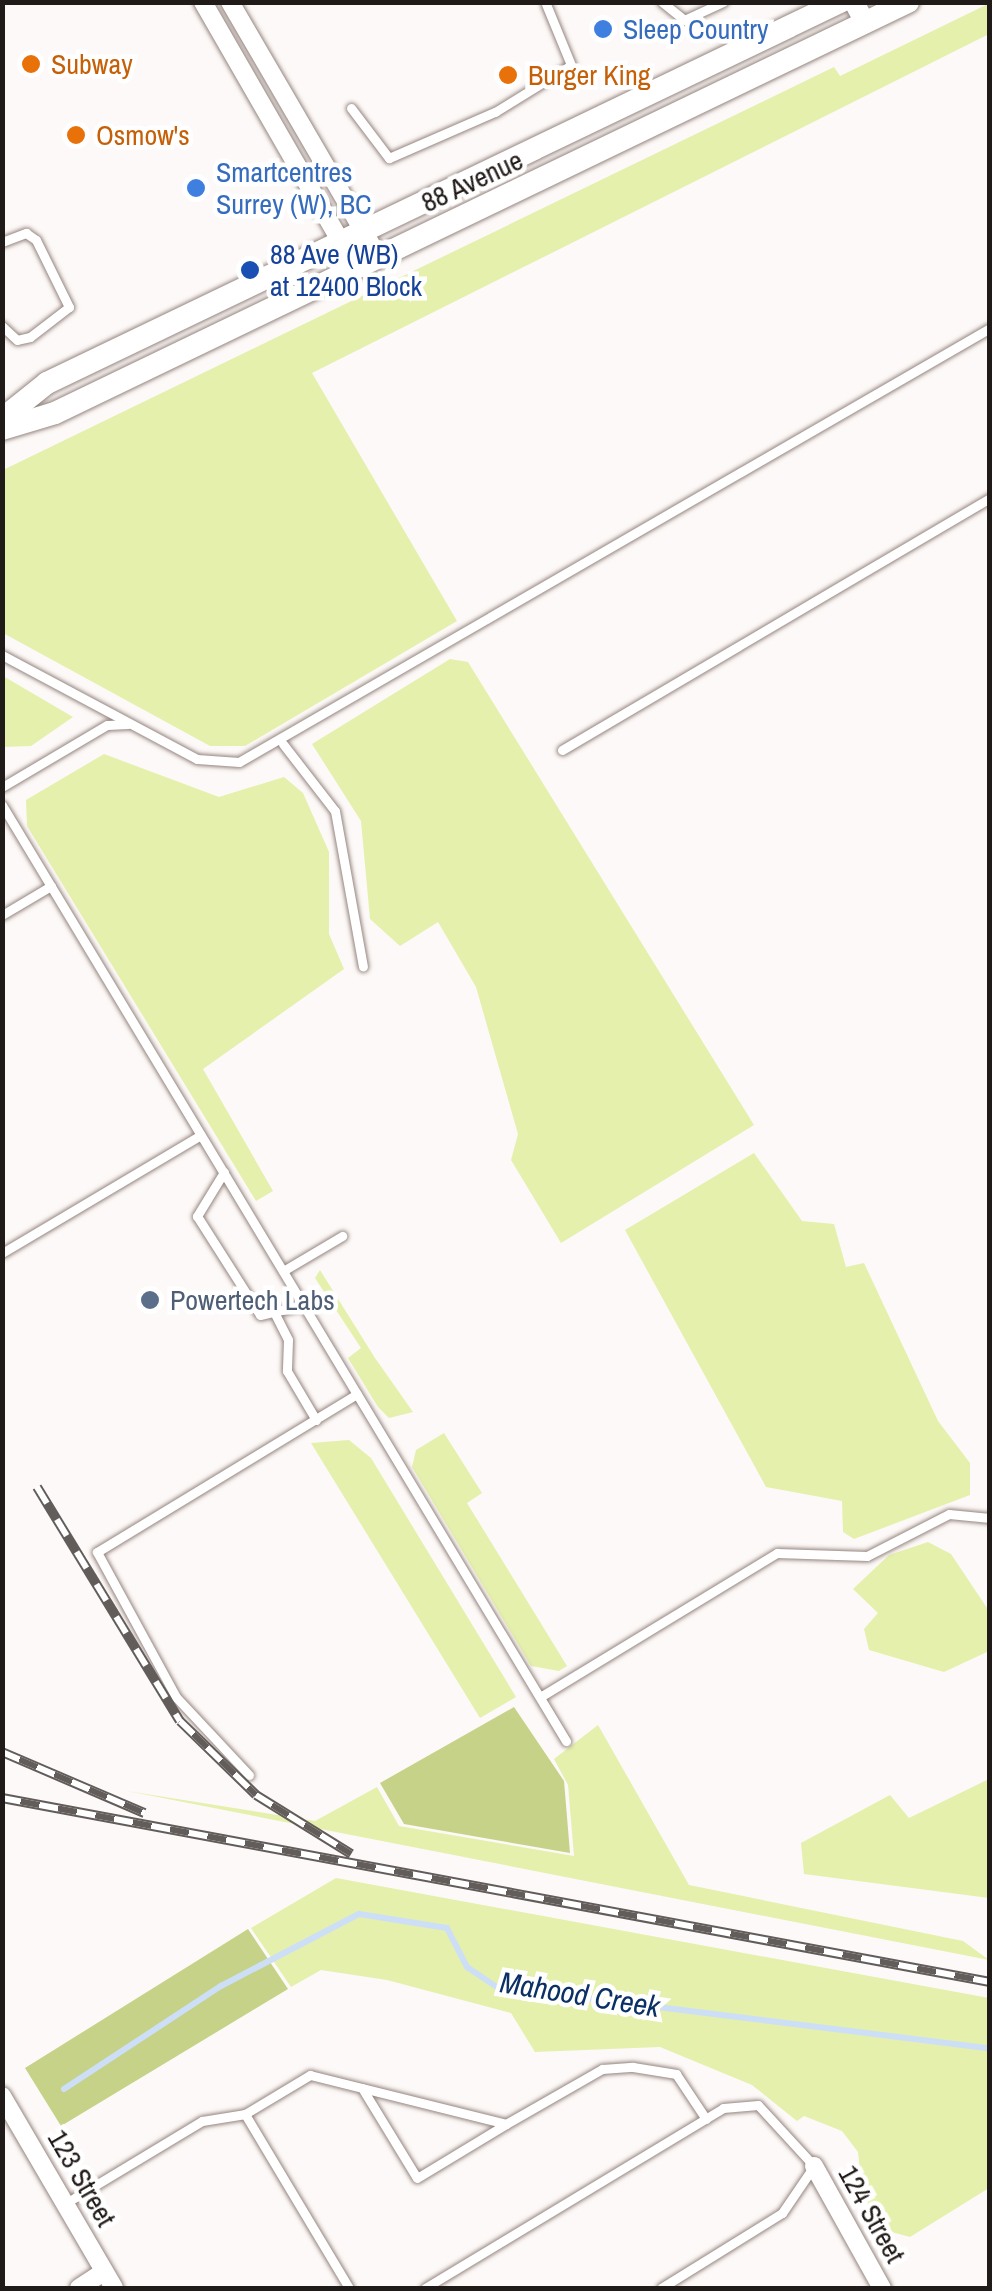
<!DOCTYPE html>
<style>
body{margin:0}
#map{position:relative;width:992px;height:2291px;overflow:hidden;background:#fdf9f8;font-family:"Archivo Narrow",sans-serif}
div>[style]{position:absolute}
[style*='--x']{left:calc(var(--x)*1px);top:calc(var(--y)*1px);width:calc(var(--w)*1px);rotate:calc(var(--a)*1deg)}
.green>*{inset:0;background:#e5f0ad}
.forest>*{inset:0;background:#c6d287}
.stream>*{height:6px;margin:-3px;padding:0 3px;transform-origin:3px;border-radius:3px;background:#cddef7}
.roads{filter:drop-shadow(0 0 2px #95857f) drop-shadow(0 0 2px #95857f)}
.service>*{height:9px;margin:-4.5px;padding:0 4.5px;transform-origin:4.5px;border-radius:4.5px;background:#fff}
.minor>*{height:18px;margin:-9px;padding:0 9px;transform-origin:9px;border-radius:9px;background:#fff}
.tertiary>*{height:20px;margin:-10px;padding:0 10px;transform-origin:10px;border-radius:10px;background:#fff}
.secondary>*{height:22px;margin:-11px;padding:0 11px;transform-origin:11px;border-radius:11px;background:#fff}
.rail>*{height:10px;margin-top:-5px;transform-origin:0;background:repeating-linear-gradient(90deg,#fff 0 19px,#625d5b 0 38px);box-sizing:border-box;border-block:2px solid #625d5b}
.dots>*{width:28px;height:28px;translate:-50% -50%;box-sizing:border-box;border:5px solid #fff;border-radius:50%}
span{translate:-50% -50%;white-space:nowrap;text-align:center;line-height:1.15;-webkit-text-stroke:9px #fff;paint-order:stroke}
.shop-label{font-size:28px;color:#366cbe}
.left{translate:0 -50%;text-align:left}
.food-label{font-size:28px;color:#c56008}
.street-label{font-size:28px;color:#201a18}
.transit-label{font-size:28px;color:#164399}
.service-label{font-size:28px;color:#4e5e75}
.water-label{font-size:30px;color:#0b3065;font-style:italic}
.frame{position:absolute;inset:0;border:5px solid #201a18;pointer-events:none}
</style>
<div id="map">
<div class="green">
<div style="clip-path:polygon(990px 3px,989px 34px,312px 373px,457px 621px,245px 746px,210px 746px,3px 633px,3px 470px,834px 67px,840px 76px)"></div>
<div style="clip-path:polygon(450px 659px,468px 662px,754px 1125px,561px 1243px,511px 1160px,518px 1134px,476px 987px,438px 922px,400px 946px,370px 919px,361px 821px,312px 744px)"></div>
<div style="clip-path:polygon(3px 676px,73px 717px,31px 746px,3px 747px)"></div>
<div style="clip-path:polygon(104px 754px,219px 797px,284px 777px,303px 793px,329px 852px,329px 934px,344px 969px,203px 1069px,273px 1191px,256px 1201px,27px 826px,26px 800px)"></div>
<div style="clip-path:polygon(754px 1153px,802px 1221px,834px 1224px,846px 1267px,864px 1263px,938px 1421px,970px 1463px,970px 1495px,854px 1539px,843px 1532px,842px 1501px,766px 1487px,625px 1230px)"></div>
<div style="clip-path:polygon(320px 1270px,375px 1358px,413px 1412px,389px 1418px,378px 1407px,348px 1358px,361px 1348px,315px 1278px)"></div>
<div style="clip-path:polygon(444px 1433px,482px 1493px,467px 1503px,567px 1666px,559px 1671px,531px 1666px,412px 1467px,416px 1450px)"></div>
<div style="clip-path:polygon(349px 1440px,371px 1458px,516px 1697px,480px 1718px,311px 1443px)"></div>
<div style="clip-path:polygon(928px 1542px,951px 1554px,989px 1611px,989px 1651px,944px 1672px,869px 1650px,864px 1629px,878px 1613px,853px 1589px,889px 1555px)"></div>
<div style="clip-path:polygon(598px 1725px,689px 1885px,963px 1941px,989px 1960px,127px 1791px,315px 1821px,377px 1787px,399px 1826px,574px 1856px,568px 1785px,554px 1759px)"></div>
<div style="clip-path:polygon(989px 1779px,989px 1898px,804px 1874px,801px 1843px,890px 1795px,909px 1818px)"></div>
<div style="clip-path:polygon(336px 1878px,989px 1998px,989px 2188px,910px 2237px,866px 2225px,858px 2152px,842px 2131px,804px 2116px,797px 2121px,752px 2085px,660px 2047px,535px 2052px,511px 2013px,387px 1980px,321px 1970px,291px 1987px,251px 1928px)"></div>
</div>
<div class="forest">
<div style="clip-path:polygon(514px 1707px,564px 1781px,570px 1853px,404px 1824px,380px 1783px)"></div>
<div style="clip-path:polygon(248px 1929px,288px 1989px,61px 2126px,25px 2068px)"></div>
</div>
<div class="stream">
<div style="--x:64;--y:2089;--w:188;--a:-33.3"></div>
<div style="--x:221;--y:1986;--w:156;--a:-27.6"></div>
<div style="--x:359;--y:1914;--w:89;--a:9"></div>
<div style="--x:447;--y:1928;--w:44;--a:62.9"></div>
<div style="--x:467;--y:1967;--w:36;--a:34"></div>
<div style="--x:497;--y:1987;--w:497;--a:7.1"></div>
</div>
<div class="roads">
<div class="service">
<div style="--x:662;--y:2;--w:28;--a:39"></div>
<div style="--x:684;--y:20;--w:43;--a:-24.8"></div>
<div style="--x:351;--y:108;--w:63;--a:52.8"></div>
<div style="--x:389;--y:158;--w:116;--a:-23.5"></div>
<div style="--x:495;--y:112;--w:89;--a:-31.7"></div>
<div style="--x:571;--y:65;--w:66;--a:-112.3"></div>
<div style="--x:2;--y:242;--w:26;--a:-21"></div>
<div style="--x:26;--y:233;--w:12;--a:35"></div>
<div style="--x:36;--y:240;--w:75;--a:63.8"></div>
<div style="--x:69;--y:307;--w:49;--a:142.4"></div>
<div style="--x:30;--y:337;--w:13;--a:167"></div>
<div style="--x:17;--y:340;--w:21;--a:-137"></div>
<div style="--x:2;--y:655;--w:221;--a:28.1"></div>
<div style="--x:197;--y:759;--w:42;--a:4.1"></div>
<div style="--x:239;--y:762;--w:867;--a:-30.02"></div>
<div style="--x:283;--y:744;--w:85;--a:52.2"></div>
<div style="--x:335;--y:811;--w:158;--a:79.8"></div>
<div style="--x:562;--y:750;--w:497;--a:-30.5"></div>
<div style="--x:2;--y:787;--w:122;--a:-30.6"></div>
<div style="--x:107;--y:725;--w:21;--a:-3"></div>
<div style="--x:2;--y:805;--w:1093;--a:58.93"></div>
<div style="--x:2;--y:915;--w:57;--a:-30.6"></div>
<div style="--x:224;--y:1172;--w:52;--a:121.5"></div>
<div style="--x:197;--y:1216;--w:117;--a:57.5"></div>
<div style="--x:260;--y:1315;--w:44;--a:-13.1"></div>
<div style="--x:2;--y:1253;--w:231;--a:-30.7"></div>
<div style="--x:283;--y:1271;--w:69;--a:-30.7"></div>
<div style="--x:274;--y:1312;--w:31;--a:63"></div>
<div style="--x:288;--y:1340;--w:31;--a:92"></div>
<div style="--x:287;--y:1371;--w:57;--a:59.4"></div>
<div style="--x:540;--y:1697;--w:277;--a:-31.3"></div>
<div style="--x:777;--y:1553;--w:90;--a:1.9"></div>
<div style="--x:867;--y:1556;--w:92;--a:-27.1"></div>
<div style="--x:949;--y:1514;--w:41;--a:5.6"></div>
<div style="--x:249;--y:1775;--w:107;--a:-133.1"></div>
<div style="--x:176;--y:1697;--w:165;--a:-118.6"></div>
<div style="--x:97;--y:1552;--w:304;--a:-31.3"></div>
<div style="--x:362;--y:2088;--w:105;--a:58.6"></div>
<div style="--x:417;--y:2178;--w:104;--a:-31.2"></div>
<div style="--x:66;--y:2203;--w:159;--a:-31.1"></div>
<div style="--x:202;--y:2121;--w:44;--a:-9.2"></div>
<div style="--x:349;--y:2288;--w:203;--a:-120.9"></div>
<div style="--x:245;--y:2114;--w:76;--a:-31"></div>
<div style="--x:310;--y:2075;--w:202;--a:14"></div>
<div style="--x:506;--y:2124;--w:111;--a:-29.8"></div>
<div style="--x:602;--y:2069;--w:31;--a:-4"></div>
<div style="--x:633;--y:2067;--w:44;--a:9.2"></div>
<div style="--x:676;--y:2074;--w:54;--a:56.3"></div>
<div style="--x:425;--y:2288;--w:348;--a:-31.1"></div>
<div style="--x:723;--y:2108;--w:35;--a:-5"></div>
<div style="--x:758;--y:2105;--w:83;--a:47.4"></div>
<div style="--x:814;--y:2166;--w:57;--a:124.2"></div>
<div style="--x:782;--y:2213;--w:142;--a:148.2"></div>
</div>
<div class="minor">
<div style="--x:203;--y:2;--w:307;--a:60.1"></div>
<div style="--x:230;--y:2;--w:296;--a:59.8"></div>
<div style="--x:2;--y:2096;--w:222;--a:59.7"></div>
<div style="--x:814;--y:2166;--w:140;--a:60.9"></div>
<div style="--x:79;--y:2288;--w:30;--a:-33"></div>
</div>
<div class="tertiary">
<div style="--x:854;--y:2;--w:24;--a:62"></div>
</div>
<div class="secondary">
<div style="--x:2;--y:419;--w:58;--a:-38.7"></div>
<div style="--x:47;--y:383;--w:880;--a:-25.66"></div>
<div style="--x:2;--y:429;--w:55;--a:-16.8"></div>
<div style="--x:55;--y:413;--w:947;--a:-25.73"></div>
</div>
</div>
<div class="rail">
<div style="--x:37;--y:1487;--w:274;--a:58.6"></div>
<div style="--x:180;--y:1721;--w:106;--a:44.2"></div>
<div style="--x:256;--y:1795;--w:112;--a:31.8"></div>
<div style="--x:2;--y:1752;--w:155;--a:23.2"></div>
<div style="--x:2;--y:1798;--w:1005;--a:10.55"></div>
</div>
<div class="dots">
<div style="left:603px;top:29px;background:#3f7fe0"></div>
<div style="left:31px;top:64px;background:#e8710a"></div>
<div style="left:508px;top:75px;background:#e8710a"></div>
<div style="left:76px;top:135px;background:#e8710a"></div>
<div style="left:196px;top:188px;background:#3f7fe0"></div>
<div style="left:250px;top:270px;background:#1a4fb4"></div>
<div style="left:150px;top:1300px;background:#5c6f8a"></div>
</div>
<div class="shop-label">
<span class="left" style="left:623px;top:29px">Sleep Country</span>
<span class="left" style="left:216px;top:188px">Smartcentres<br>Surrey (W), BC</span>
</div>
<div class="food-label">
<span class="left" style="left:51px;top:64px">Subway</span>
<span class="left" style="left:528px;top:75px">Burger King</span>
<span class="left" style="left:96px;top:135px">Osmow's</span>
</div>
<div class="street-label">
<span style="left:472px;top:181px;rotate:-25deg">88 Avenue</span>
<span style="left:82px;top:2178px;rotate:60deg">123 Street</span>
<span style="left:872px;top:2214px;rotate:61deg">124 Street</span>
</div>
<div class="transit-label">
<span class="left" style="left:270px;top:270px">88 Ave (WB)<br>at 12400 Block</span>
</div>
<div class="service-label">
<span class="left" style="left:170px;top:1300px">Powertech Labs</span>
</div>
<div class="water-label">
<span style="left:580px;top:1994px;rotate:9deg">Mahood Creek</span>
</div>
<div class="frame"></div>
</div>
